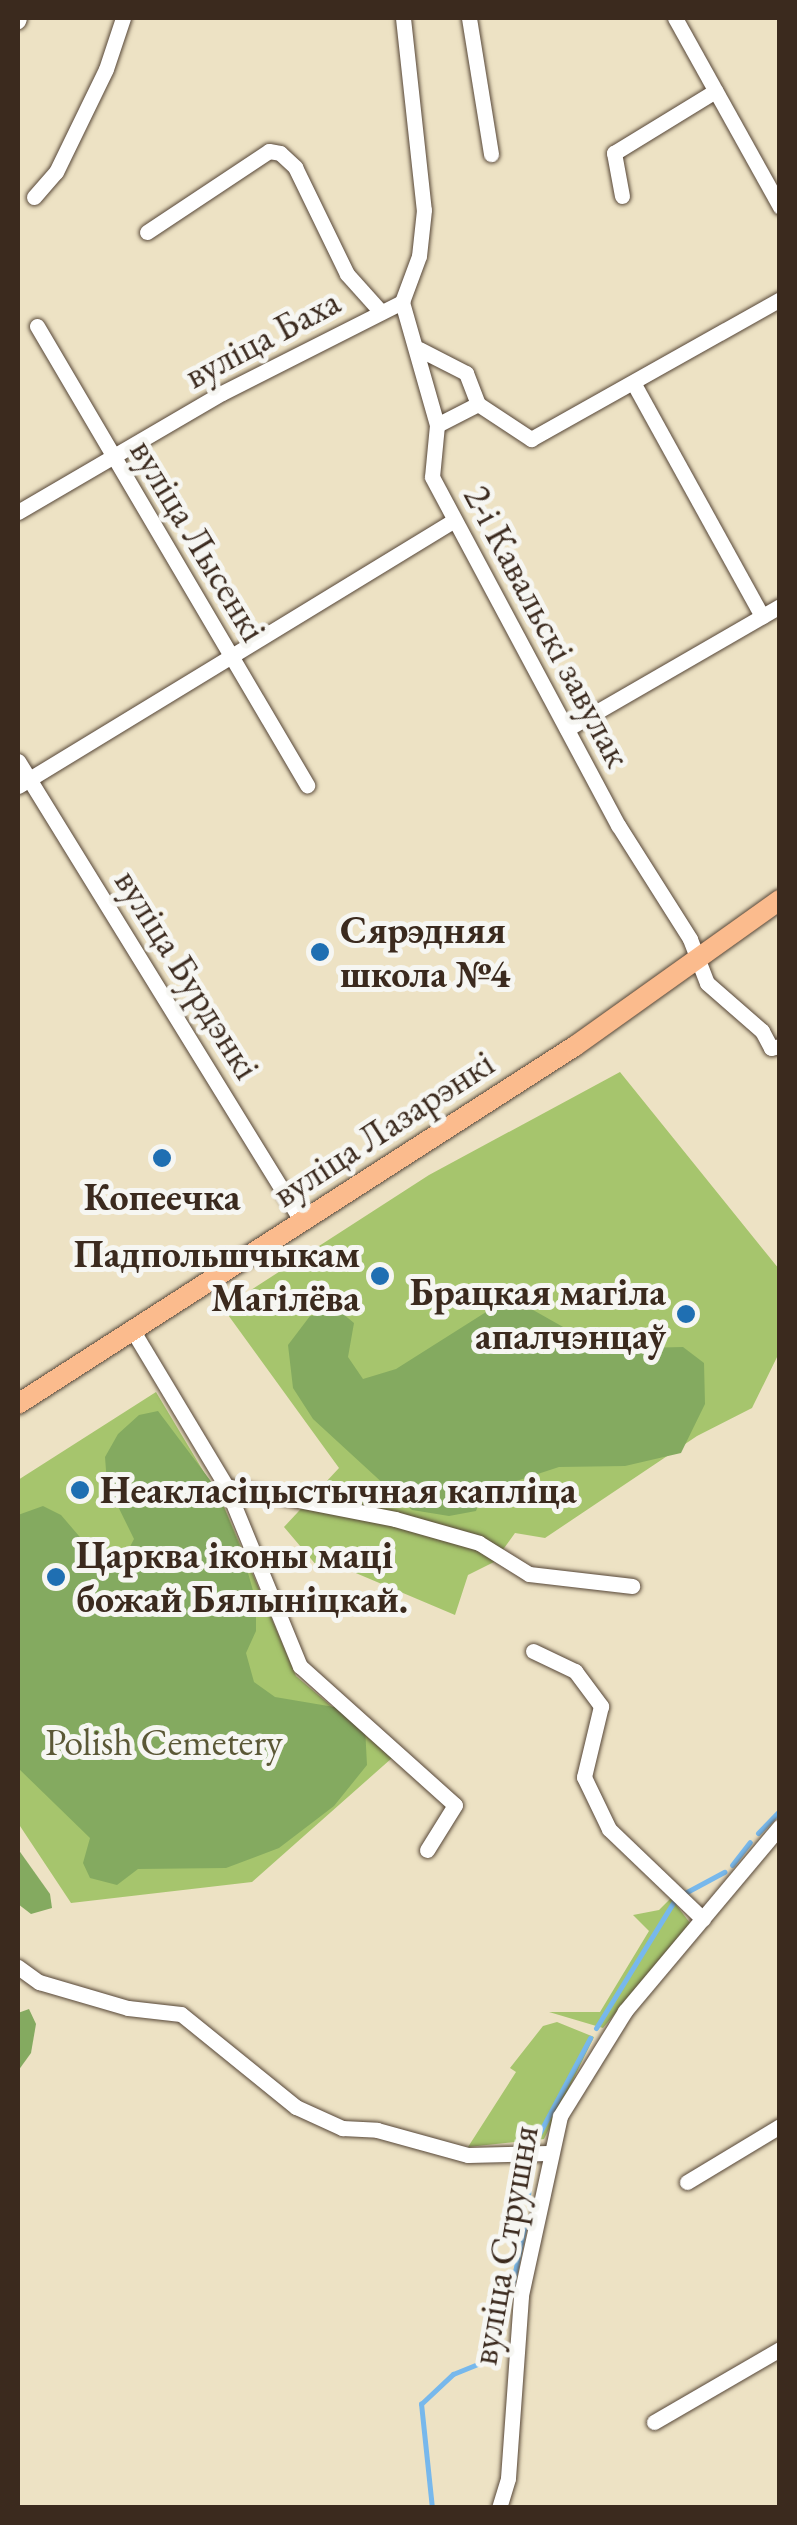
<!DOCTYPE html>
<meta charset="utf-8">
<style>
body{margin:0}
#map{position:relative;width:797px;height:2525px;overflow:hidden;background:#ede2c4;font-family:"EB Garamond",serif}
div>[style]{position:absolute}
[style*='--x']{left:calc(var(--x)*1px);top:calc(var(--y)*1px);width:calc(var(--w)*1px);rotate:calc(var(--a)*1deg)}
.green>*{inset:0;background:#a6c56d}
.forest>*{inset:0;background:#84aa60}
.stream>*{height:5px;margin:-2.5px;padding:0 2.5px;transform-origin:2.5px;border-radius:2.5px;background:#77b8ec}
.roads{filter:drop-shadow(0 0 2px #564637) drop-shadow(0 0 2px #564637)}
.minor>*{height:15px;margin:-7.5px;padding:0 7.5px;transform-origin:7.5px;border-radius:7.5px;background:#fff}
.major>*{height:20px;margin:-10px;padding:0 10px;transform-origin:10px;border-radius:10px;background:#fbbb8d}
.dots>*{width:28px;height:28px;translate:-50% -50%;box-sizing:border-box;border:5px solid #f6f6f2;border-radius:50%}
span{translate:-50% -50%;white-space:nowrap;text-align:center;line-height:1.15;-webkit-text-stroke:10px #f6f6f2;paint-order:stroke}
.street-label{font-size:38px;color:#3b2a1e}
.poi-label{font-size:38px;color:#3b2a1e;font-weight:700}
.left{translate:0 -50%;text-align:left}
.right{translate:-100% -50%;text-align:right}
.park-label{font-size:38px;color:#5b5836}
.frame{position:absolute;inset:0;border:20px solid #3b2a1e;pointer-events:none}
</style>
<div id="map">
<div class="green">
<div style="clip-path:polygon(620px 1072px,779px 1269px,779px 1353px,752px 1408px,697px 1436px,545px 1538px,515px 1533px,494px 1562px,468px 1575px,455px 1615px,325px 1560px,317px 1566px,284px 1527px,339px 1468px,223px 1308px,429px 1175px)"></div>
<div style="clip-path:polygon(156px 1392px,223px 1504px,296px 1676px,392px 1758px,252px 1882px,71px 1903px,18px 1823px,18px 1480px)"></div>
<div style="clip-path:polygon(671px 1898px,690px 1923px,603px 2028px,549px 2012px,600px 2012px,649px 1931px,633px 1915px,659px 1910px)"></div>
<div style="clip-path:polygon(557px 2022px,594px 2037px,544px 2139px,468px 2147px,516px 2072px,510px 2068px,543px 2026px)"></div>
</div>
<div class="forest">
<div style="clip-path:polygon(526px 1306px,602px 1349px,683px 1347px,704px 1363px,705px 1404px,681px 1453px,625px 1466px,559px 1467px,483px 1492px,476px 1511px,449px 1516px,412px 1510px,313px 1419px,293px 1388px,288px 1345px,310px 1316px,342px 1313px,354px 1323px,348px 1357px,363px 1379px,396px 1369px,494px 1307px)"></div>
<div style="clip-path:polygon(158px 1411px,216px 1488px,242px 1552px,256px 1601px,256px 1631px,246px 1653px,254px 1682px,275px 1697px,340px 1708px,365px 1727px,367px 1765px,334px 1806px,279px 1848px,226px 1868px,138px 1869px,117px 1885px,90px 1878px,83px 1863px,90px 1838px,18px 1768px,18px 1515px,43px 1506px,61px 1515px,103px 1564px,123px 1560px,134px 1539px,107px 1484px,105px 1457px,118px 1434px,139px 1415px)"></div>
<div style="clip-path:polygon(18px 1849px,50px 1894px,52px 1908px,31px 1914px,18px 1904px)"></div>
<div style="clip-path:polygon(29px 2009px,36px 2024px,31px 2053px,18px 2071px,18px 2013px)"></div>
</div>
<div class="stream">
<div style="--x:758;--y:1833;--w:32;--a:-46"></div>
<div style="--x:732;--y:1865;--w:29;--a:-52"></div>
<div style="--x:683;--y:1894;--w:47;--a:-28.2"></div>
<div style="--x:596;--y:2028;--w:149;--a:-58.4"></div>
<div style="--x:539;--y:2134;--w:109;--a:-62"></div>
<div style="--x:528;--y:2195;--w:36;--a:-82"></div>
<div style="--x:507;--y:2310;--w:88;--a:-78.2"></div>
<div style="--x:432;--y:2508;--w:105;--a:-96"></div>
<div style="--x:421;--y:2404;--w:44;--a:-43.2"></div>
<div style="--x:453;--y:2374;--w:40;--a:-22"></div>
<div style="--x:490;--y:2359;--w:37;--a:-68"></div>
</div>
<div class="roads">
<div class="minor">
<div style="--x:403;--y:18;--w:193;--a:83.8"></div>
<div style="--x:424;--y:210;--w:46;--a:96.2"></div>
<div style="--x:419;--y:256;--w:49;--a:110.3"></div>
<div style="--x:402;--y:302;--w:128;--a:74.1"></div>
<div style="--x:437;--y:425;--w:52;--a:95.5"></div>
<div style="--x:432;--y:477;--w:395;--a:61.9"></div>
<div style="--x:618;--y:825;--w:135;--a:57.7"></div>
<div style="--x:690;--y:939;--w:47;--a:68.9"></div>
<div style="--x:707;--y:983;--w:73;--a:41.1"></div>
<div style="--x:762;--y:1031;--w:19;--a:62"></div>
<div style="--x:771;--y:1048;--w:9;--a:-13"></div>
<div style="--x:469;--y:18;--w:138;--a:80.8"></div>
<div style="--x:675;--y:18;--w:216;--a:60.9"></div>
<div style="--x:18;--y:21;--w:3;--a:-72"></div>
<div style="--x:622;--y:196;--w:44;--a:-100.5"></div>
<div style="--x:614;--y:153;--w:119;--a:-31.5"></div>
<div style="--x:34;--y:197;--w:33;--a:-49"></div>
<div style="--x:56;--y:172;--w:114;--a:-64.1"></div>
<div style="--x:106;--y:69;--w:54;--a:-71.6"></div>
<div style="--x:147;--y:232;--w:146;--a:-33.6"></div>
<div style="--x:269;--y:151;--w:11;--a:10"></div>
<div style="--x:280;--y:153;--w:21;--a:43"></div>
<div style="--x:295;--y:167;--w:119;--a:64.1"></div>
<div style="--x:347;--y:274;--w:51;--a:48.2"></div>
<div style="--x:37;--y:326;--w:533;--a:59.53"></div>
<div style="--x:419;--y:349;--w:53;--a:27.1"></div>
<div style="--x:466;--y:373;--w:33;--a:69"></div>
<div style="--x:478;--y:404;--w:64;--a:33.4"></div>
<div style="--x:531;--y:439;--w:286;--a:-29.3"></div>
<div style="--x:635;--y:386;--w:263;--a:61.1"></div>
<div style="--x:437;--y:425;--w:46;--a:-27.1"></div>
<div style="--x:18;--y:512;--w:236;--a:-30.3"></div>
<div style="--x:222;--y:393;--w:202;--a:-26.8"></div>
<div style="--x:567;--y:729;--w:246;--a:-30"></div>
<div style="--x:18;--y:761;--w:541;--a:58.36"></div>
<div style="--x:18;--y:786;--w:509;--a:-31.35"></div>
<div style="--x:133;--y:1331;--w:181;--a:59"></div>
<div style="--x:226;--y:1486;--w:195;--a:67.7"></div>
<div style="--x:300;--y:1666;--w:208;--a:41.9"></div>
<div style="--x:455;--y:1805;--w:53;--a:121.9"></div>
<div style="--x:226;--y:1486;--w:172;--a:11"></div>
<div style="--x:395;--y:1519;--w:87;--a:15.9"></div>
<div style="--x:479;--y:1543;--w:59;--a:31.8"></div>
<div style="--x:529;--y:1574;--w:104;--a:6.6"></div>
<div style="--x:533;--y:1651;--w:47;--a:25.5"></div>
<div style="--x:575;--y:1671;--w:44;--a:53.4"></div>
<div style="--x:601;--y:1706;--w:73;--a:103.5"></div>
<div style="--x:584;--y:1777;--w:58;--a:64.3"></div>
<div style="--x:609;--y:1829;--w:130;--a:43.8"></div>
<div style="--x:18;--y:1967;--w:26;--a:36"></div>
<div style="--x:39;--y:1982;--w:93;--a:16.3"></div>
<div style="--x:128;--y:2008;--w:53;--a:6.5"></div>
<div style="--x:181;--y:2014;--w:148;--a:39"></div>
<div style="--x:296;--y:2107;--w:51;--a:24.5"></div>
<div style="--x:342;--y:2128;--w:35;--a:3"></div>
<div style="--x:377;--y:2130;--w:94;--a:15.4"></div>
<div style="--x:468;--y:2155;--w:79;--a:-1.5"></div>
<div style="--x:687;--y:2182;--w:109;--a:-31.1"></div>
<div style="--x:654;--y:2422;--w:146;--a:-30.1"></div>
<div style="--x:499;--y:2508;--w:31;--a:-73"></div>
<div style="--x:508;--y:2478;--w:183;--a:-85.9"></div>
<div style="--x:521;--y:2295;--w:183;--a:-77.7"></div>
<div style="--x:560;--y:2116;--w:123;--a:-58.2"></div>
<div style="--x:625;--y:2011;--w:241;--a:-50"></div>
</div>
<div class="major">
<div style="--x:18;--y:1404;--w:662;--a:-32.73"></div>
<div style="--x:575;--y:1046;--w:252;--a:-35.5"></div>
</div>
</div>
<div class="dots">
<div style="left:320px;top:952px;background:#1f6fb2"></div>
<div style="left:162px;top:1158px;background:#1f6fb2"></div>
<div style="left:380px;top:1276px;background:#1f6fb2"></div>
<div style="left:686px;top:1314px;background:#1f6fb2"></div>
<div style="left:80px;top:1490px;background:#1f6fb2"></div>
<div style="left:56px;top:1577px;background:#1f6fb2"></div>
</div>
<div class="street-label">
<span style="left:262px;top:338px;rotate:-28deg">вуліца Баха</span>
<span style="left:199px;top:540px;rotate:59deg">вуліца Лысенкі</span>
<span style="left:548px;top:626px;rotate:62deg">2-і Кавальскі завулак</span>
<span style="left:188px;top:974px;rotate:58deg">вуліца Бурдэнкі</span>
<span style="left:383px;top:1128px;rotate:-33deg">вуліца Лазарэнкі</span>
<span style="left:504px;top:2245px;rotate:-80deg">вуліца Струшня</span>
</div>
<div class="poi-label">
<span class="left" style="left:340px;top:952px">Сярэдняя<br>школа №4</span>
<span style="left:162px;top:1197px">Копеечка</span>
<span class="right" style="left:360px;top:1276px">Падпольшчыкам<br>Магілёва</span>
<span class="right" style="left:666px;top:1314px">Брацкая магіла<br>апалчэнцаў</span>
<span class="left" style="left:100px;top:1490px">Неакласіцыстычная капліца</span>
<span class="left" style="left:76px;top:1577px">Царква іконы маці<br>божай Бялыніцкай.</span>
</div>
<div class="park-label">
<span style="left:164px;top:1742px">Polish Cemetery</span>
</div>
<div class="frame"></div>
</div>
